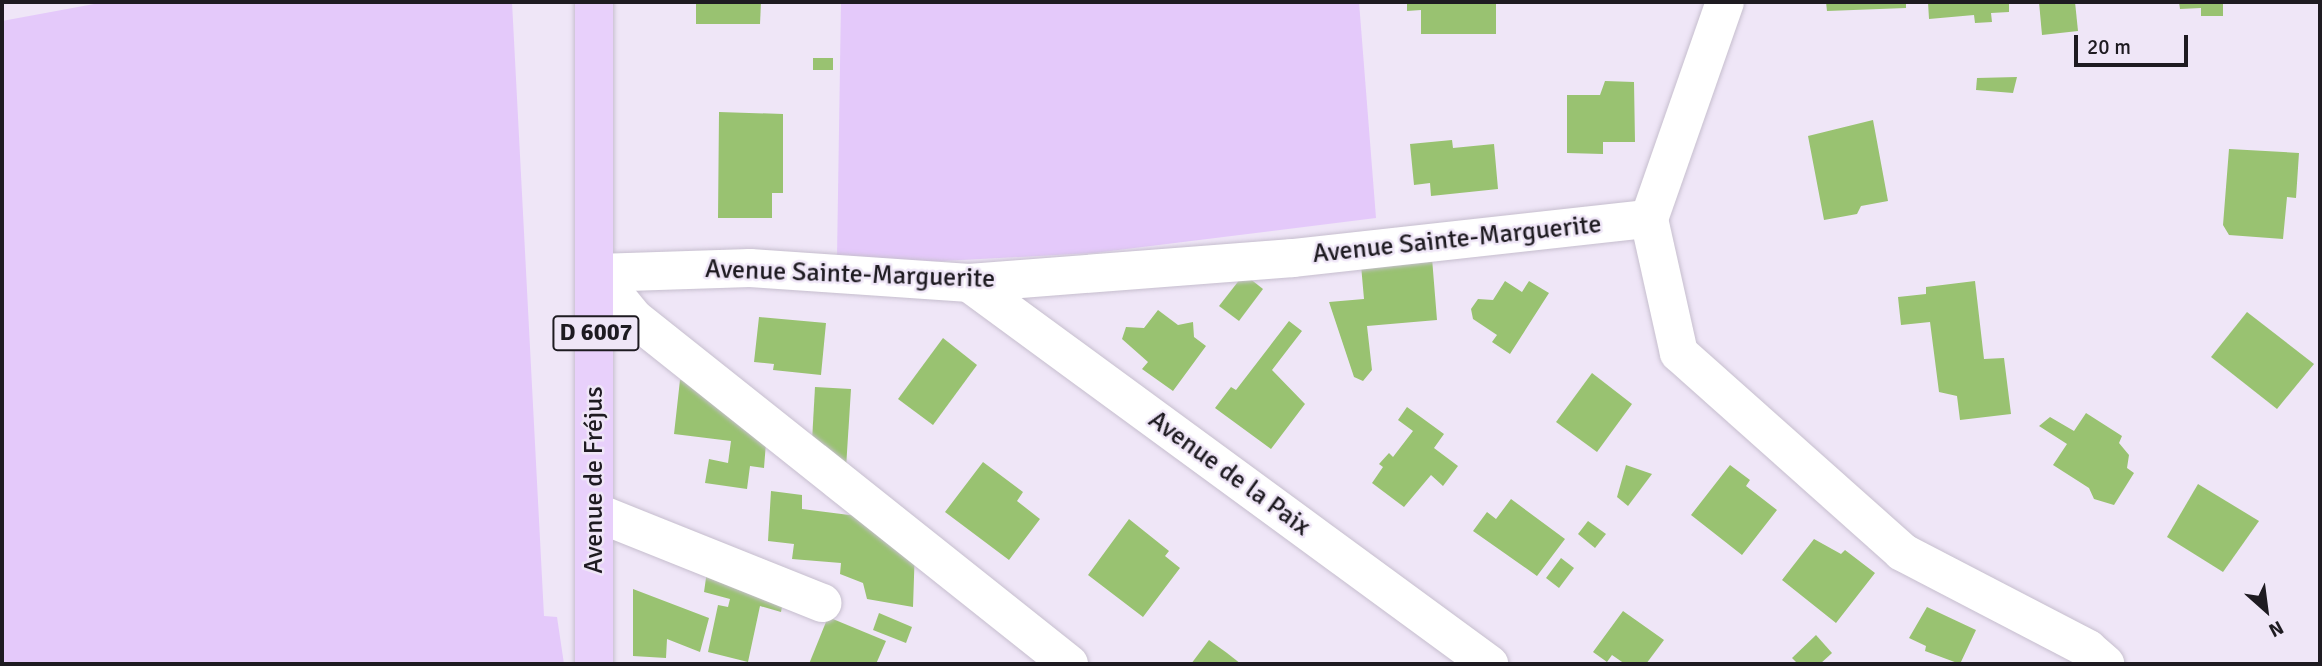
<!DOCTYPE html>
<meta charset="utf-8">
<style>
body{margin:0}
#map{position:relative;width:2322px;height:666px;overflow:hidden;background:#efe6f7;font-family:Signika,sans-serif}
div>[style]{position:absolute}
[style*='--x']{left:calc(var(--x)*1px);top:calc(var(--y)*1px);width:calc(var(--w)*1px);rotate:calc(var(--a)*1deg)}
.green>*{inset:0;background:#e4c9fa}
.building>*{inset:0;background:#99c271}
.roads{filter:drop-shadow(0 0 2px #c6bece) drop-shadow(0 0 2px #c6bece)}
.minor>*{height:38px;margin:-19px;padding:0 19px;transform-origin:19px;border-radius:19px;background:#fff}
.major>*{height:38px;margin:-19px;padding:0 19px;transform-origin:19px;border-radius:19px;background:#e8d0fb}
span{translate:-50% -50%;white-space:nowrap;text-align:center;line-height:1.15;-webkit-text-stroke:5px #efe6f7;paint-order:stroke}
.shield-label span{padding:2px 5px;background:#efe6f7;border:2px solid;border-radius:5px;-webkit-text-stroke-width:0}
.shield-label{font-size:24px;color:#1e1b21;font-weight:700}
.street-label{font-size:26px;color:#1e1b21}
.frame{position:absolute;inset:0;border:4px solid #1e1b21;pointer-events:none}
.north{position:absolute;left:2231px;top:575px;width:70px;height:70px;-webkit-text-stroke:5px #efe6f7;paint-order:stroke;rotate:152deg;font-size:19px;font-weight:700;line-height:28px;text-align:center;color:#1e1b21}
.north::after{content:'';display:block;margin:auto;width:24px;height:32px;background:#1e1b21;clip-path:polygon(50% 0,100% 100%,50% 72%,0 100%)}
.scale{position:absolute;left:2074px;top:35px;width:114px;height:32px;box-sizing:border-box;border:4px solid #1e1b21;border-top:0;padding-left:9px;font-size:21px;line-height:24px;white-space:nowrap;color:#1e1b21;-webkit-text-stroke:5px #efe6f7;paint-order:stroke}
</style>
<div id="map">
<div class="green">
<div style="clip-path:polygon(105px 2px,512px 2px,544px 616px,557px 617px,564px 664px,2px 664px,2px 21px)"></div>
<div style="clip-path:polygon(841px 2px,1359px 2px,1376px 218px,1094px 253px,924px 262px,837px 257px)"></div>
</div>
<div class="building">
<div style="clip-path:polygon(696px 2px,761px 2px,760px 24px,696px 24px)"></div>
<div style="clip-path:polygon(1407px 2px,1496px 2px,1496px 34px,1421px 34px,1421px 10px,1407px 11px)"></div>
<div style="clip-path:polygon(1826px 2px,1906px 2px,1906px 8px,1827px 11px)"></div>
<div style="clip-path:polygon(1928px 2px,2009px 2px,2009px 12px,1991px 13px,1992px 22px,1975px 23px,1974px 15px,1929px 19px)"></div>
<div style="clip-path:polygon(2039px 2px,2075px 2px,2078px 31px,2042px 35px)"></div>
<div style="clip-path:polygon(2179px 2px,2223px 2px,2223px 16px,2201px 16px,2201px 8px,2180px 9px)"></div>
<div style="clip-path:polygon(813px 58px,833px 58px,833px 70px,813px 70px)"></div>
<div style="clip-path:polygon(2017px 77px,2013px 93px,1976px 90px,1977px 78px)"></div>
<div style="clip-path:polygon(1605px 81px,1634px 82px,1635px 142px,1603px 142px,1603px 154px,1567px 153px,1567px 95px,1600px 95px)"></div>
<div style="clip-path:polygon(719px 112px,783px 114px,783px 193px,772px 193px,772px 218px,718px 218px)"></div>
<div style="clip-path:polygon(1873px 120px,1888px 201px,1861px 206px,1857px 214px,1824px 220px,1808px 136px)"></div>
<div style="clip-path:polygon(1452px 140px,1453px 148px,1494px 144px,1498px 189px,1431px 196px,1430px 183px,1414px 185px,1410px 144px)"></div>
<div style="clip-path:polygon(2229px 149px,2299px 153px,2296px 198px,2287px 197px,2283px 239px,2229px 235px,2223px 225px)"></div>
<div style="clip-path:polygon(1432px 258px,1437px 320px,1367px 326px,1372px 370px,1363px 381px,1354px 377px,1329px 302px,1364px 299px,1361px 265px)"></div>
<div style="clip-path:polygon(1244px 274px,1263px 289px,1239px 321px,1219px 306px)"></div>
<div style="clip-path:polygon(1505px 281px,1522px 292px,1529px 281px,1549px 293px,1510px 354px,1492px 342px,1497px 335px,1473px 319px,1471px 309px,1478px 299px,1493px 300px)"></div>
<div style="clip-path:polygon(1975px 281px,1984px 359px,2004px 358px,2011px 414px,1960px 420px,1957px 396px,1939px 392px,1930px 322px,1901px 325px,1898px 297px,1926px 294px,1926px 287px)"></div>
<div style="clip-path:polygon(1158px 310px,1178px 325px,1193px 322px,1194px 337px,1206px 346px,1173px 391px,1142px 369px,1148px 362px,1122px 339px,1126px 327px,1144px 328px)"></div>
<div style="clip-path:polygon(2247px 312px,2314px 364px,2277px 409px,2211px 357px)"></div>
<div style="clip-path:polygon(759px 317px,826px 323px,821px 375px,773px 370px,774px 364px,754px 362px)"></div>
<div style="clip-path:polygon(1289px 321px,1302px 331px,1272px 370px,1305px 404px,1271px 449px,1215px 408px,1231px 387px,1236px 390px)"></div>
<div style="clip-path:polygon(943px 338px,977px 365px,933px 425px,898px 399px)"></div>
<div style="clip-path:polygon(1592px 373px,1632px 404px,1597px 452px,1556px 422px)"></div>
<div style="clip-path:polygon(680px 380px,708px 383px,767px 430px,764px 468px,750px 466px,747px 489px,705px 483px,709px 459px,728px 463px,731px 441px,674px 434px)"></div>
<div style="clip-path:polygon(815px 387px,851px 389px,846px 468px,812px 441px)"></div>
<div style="clip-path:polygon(1407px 407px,1444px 434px,1434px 448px,1458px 466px,1443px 486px,1431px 475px,1404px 507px,1372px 483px,1383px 467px,1379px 464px,1389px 453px,1393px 457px,1413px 431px,1398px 420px)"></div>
<div style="clip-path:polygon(2086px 413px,2122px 436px,2119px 443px,2129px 455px,2127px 468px,2134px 473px,2114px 505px,2094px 499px,2089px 488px,2053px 465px,2067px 444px,2039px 426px,2050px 417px,2074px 431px)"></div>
<div style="clip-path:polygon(983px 462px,1023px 492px,1017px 501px,1040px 519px,1009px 560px,945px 512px)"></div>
<div style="clip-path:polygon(1626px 465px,1652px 474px,1628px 506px,1617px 497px)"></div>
<div style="clip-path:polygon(1730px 465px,1750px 480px,1746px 486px,1777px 510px,1742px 555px,1691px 515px)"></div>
<div style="clip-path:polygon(2198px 484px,2259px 521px,2223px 572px,2167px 537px)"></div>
<div style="clip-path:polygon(771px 491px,802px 495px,802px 509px,873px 518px,915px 547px,913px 607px,867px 599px,863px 583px,840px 574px,841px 563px,792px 559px,794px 544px,768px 541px)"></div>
<div style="clip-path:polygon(1511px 499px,1565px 539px,1537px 576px,1473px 531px,1487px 512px,1496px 519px)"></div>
<div style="clip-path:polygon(1129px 519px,1169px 551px,1165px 556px,1180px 568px,1143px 617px,1088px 575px)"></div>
<div style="clip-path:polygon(1588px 521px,1606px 534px,1595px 548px,1578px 534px)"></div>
<div style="clip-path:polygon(1814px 539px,1841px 554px,1845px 550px,1875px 573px,1836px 623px,1782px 580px)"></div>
<div style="clip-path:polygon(1561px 558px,1574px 568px,1559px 588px,1546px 578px)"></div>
<div style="clip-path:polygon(707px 571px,784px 597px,781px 612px,760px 606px,748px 662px,708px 652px,718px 605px,728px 607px,730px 599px,704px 592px)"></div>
<div style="clip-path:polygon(633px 589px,709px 618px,700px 652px,667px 639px,666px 658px,633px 656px)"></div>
<div style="clip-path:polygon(1927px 607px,1976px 630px,1960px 664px,1925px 651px,1926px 646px,1909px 638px)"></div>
<div style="clip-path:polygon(1623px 611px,1664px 640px,1646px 664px,1625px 664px,1612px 655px,1607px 662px,1593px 652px)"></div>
<div style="clip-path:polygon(879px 613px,912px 627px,906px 643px,873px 630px)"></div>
<div style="clip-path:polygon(828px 617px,886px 641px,876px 664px,809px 664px)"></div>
<div style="clip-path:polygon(1816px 635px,1832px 653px,1820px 664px,1798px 664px,1792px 658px)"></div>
<div style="clip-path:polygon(1209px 640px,1227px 653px,1241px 664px,1191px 664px)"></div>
</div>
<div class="roads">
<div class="minor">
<div style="--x:1649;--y:219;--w:230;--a:-70.7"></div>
<div style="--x:597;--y:273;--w:153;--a:-1.9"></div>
<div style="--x:750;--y:268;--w:220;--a:3.9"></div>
<div style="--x:969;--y:283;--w:325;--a:-4.4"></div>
<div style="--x:1293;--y:258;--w:358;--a:-6.3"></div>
<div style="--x:1649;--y:219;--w:137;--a:77.4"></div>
<div style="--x:1679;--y:353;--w:299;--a:41.7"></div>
<div style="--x:1902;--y:552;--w:210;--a:27.5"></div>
<div style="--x:2088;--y:649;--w:23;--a:41"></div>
<div style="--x:597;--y:273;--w:58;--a:50.6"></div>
<div style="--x:634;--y:318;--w:556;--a:38.5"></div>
<div style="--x:969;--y:283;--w:645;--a:36.23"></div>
<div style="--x:595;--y:512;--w:245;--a:21.8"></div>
</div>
<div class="major">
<div style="--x:594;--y:664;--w:662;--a:-90"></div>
</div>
</div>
<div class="shield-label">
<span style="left:596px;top:333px">D 6007</span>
</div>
<div class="street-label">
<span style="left:1457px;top:240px;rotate:-6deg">Avenue Sainte-Marguerite</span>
<span style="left:850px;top:275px;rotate:2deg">Avenue Sainte-Marguerite</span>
<span style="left:1229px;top:474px;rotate:36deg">Avenue de la Paix</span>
<span style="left:595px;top:480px;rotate:-90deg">Avenue de Fréjus</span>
</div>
<div class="frame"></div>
<div class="north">N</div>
<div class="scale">20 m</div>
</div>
